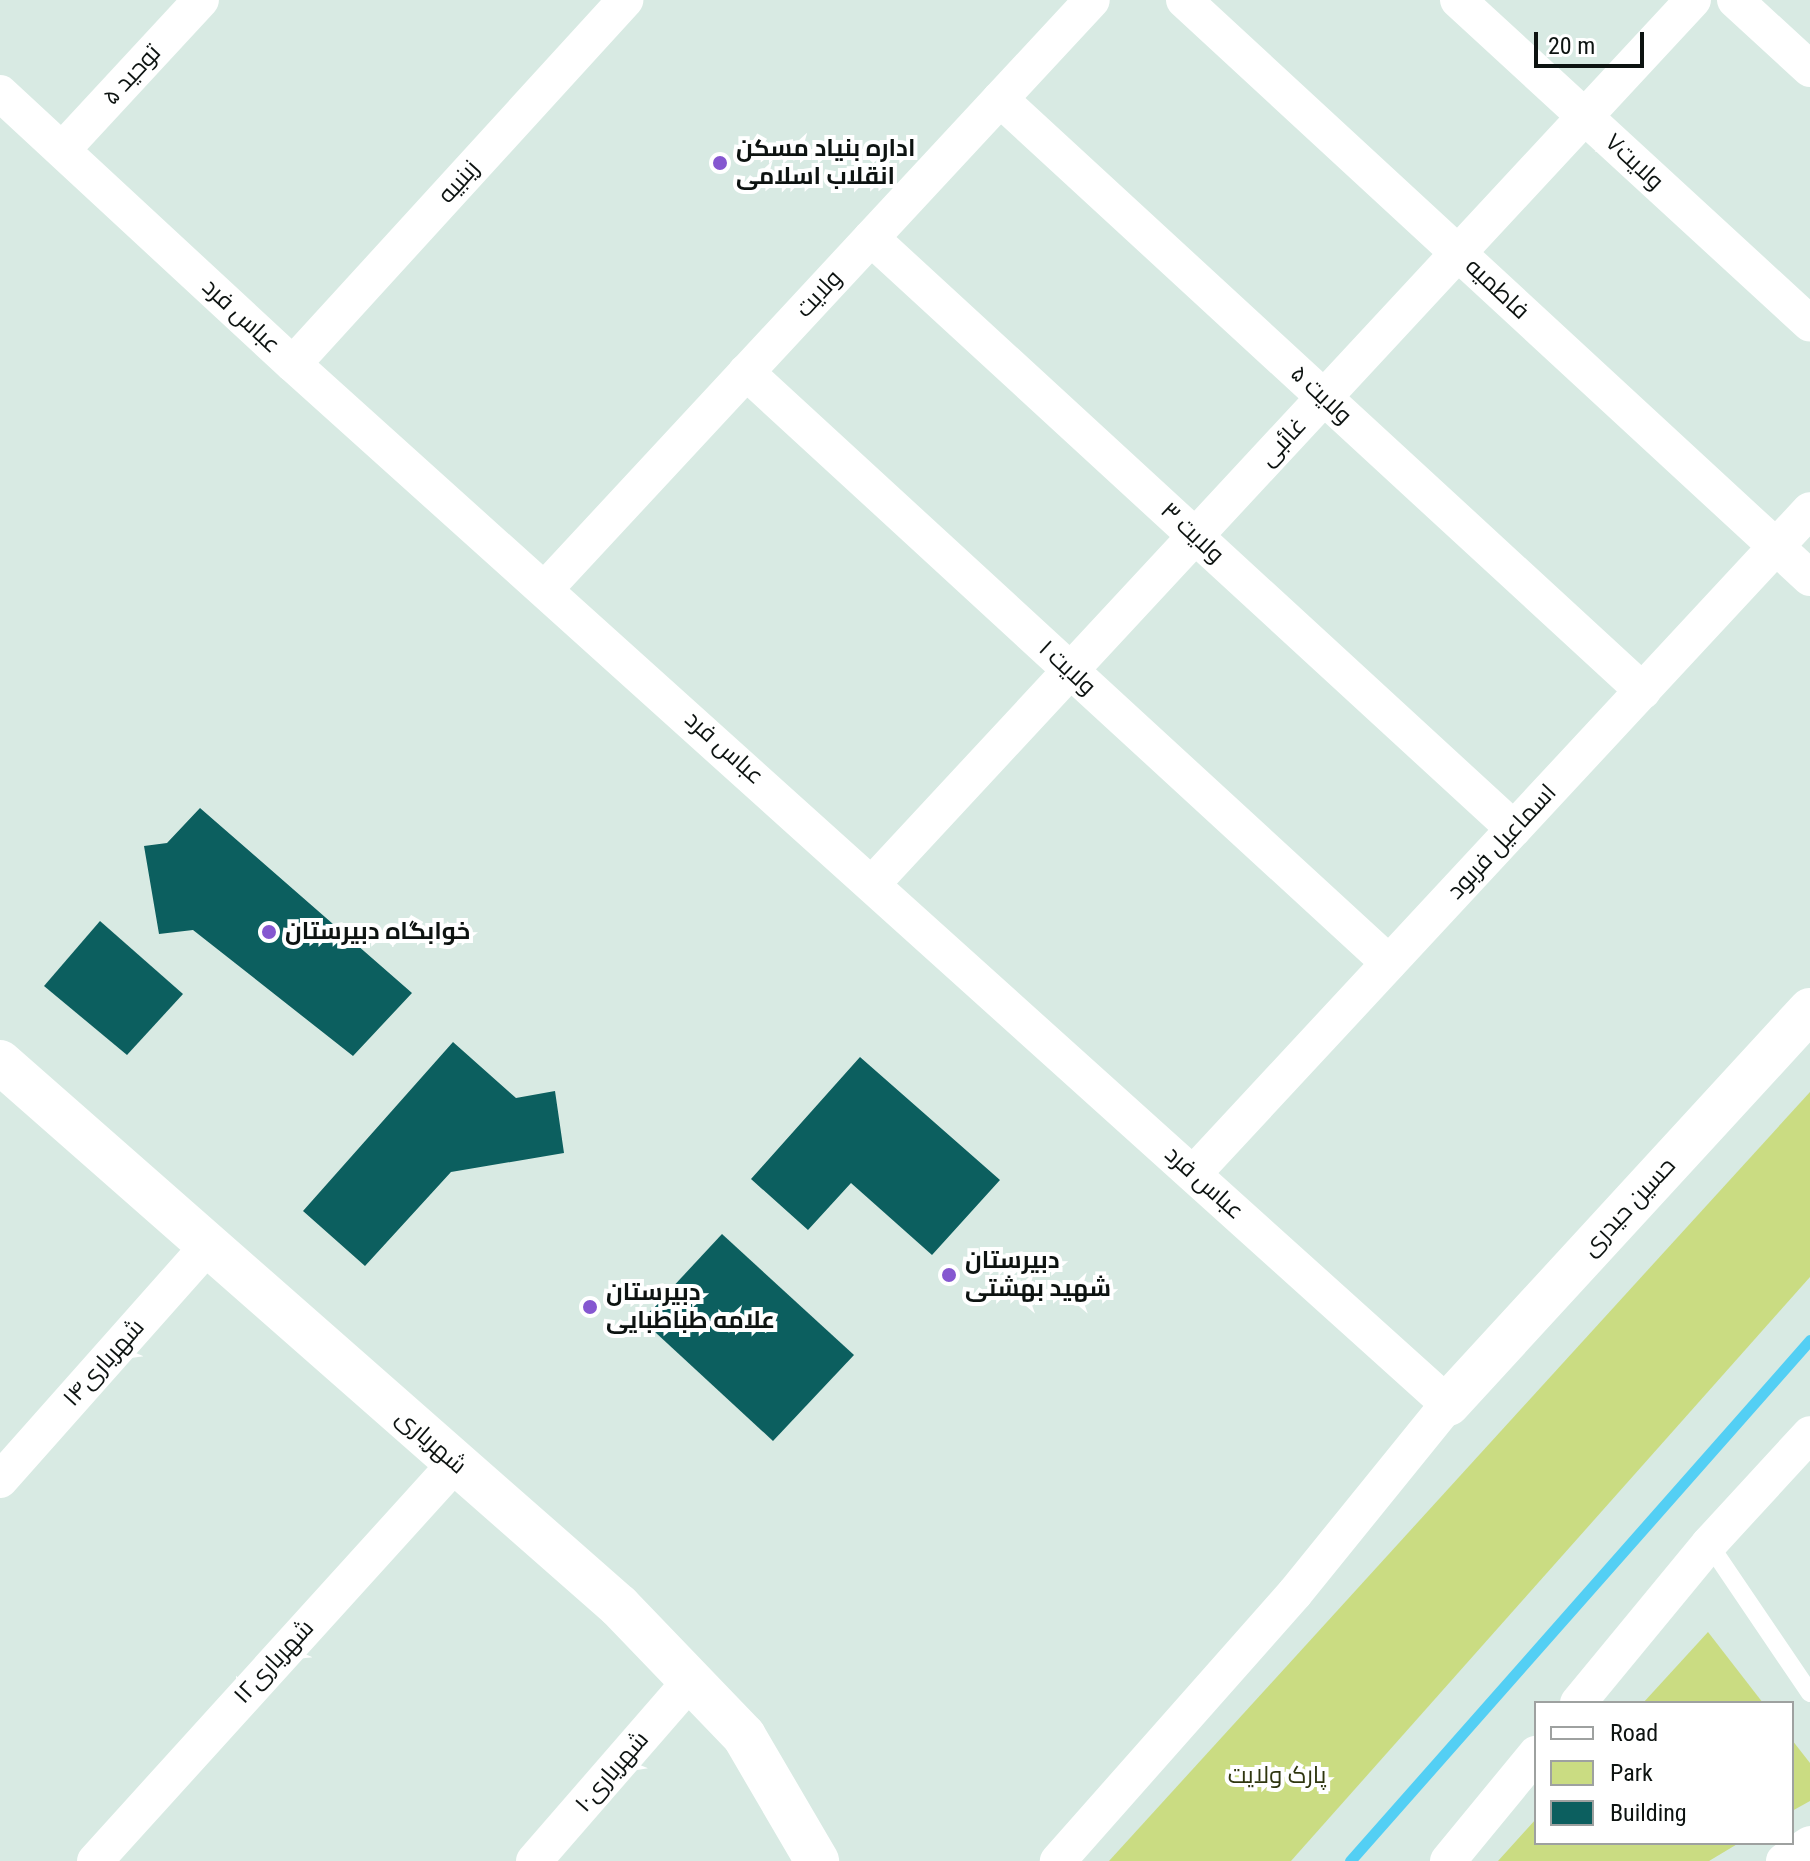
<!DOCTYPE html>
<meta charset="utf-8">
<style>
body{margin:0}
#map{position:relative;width:1810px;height:1861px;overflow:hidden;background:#d8eae3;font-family:"Roboto Condensed",Cairo,sans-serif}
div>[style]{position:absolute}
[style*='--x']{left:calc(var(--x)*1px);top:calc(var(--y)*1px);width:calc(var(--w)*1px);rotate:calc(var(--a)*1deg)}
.green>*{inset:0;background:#cadc82}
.stream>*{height:11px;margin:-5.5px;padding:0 5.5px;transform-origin:5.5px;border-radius:5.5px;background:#53cff4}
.building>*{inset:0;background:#0c5f5f}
.lane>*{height:18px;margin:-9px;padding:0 9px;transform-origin:9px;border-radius:9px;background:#fff}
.street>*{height:36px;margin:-18px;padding:0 18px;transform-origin:18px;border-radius:18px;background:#fff}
.secondary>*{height:44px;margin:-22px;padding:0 22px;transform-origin:22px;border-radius:22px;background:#fff}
.dots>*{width:22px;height:22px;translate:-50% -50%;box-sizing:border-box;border:4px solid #fff;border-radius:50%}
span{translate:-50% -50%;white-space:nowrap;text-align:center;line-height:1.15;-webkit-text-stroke:8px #fff;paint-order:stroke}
.street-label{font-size:24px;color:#0d1311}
.poi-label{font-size:24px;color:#0d1311;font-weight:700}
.left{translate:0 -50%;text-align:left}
.park-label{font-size:24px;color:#2f360f}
.legend{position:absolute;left:1534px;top:1701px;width:260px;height:144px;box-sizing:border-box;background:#fff;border:2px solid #9ea1a0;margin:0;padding:10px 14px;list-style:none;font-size:24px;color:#0d1311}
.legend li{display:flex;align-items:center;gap:16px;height:40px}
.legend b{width:40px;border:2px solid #9ea1a0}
.scale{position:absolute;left:1534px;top:32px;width:110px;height:36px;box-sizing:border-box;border:4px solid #0d1311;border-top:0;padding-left:10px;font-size:24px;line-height:28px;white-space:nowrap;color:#0d1311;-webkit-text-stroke:6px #fff;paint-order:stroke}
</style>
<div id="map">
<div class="green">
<div style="clip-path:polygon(1810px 1092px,1810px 1277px,1291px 1861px,1109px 1861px)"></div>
<div style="clip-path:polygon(1708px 1632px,1763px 1703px,1643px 1703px)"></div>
<div style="clip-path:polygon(1792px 1740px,1810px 1763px,1810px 1801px,1792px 1811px)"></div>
<div style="clip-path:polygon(1536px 1819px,1536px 1843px,1739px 1843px,1709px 1861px,1498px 1861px)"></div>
</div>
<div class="stream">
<div style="--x:1350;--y:1861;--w:695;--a:-48.56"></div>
</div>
<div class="building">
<div style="clip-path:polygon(200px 808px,412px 993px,353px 1056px,193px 930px,159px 934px,144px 846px,167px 843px)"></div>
<div style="clip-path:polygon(100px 921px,183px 994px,127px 1055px,44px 986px)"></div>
<div style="clip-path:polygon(453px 1042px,516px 1098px,555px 1091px,564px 1153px,451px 1172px,365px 1266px,303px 1211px)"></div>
<div style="clip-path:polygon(860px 1057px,1000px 1180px,932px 1255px,851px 1183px,808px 1230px,751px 1179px)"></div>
<div style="clip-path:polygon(722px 1234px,854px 1355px,773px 1441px,642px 1320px)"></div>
</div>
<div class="lane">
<div style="--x:1709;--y:1544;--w:180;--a:55.9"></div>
</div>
<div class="street">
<div style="--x:1184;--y:0;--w:852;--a:42.72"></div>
<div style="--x:1458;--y:0;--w:478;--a:42.6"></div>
<div style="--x:1735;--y:0;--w:102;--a:42.6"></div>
<div style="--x:0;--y:93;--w:399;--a:42.8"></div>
<div style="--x:293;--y:364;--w:1554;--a:42"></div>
<div style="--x:1448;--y:1404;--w:243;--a:129"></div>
<div style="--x:1295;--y:1593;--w:358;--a:131.5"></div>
<div style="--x:1000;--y:99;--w:874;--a:42.64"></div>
<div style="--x:63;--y:149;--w:203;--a:-47.2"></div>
<div style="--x:871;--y:238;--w:873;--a:42.59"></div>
<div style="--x:293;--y:364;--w:493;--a:-47.6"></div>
<div style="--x:746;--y:372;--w:873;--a:42.59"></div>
<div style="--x:546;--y:588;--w:802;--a:-47.12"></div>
<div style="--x:873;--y:883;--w:1205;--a:-47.12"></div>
<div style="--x:1193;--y:1174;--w:906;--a:-47.1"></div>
<div style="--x:0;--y:1480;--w:313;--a:-48.4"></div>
<div style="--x:1578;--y:1703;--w:206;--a:-50.5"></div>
<div style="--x:1709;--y:1544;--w:149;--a:-47.4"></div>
<div style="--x:95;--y:1861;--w:536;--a:-47.8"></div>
<div style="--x:534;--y:1861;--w:236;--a:-49"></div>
<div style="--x:1448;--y:1861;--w:139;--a:-50.6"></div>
<div style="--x:1784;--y:1861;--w:31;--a:-33"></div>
</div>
<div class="secondary">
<div style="--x:0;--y:1062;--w:824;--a:41.31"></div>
<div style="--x:619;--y:1606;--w:180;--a:46.1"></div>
<div style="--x:744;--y:1736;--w:145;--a:59.7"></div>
<div style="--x:1448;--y:1404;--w:535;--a:-47.42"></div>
</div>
<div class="dots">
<div style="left:720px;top:163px;background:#8557d0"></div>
<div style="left:269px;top:932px;background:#8557d0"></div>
<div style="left:949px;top:1275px;background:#8557d0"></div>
<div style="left:590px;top:1307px;background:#8557d0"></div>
</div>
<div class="street-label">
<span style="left:132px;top:75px;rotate:-47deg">توحید ۵</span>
<span style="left:1634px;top:162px;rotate:43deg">ولایت۷</span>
<span style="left:459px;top:182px;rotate:-48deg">زینبیه</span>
<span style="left:1497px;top:289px;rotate:43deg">فاطمیه</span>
<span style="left:819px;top:294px;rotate:-47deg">ولایت</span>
<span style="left:241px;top:316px;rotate:43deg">عباس فرد</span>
<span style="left:1321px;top:395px;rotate:43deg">ولایت ۵</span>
<span style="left:1283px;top:442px;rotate:-47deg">غائبی</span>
<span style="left:1192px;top:533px;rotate:43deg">ولایت ۳</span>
<span style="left:1067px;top:668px;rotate:43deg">ولایت ۱</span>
<span style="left:724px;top:748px;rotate:42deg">عباس فرد</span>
<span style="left:1502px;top:842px;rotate:-47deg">اسماعیل فربود</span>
<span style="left:1204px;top:1183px;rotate:42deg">عباس فرد</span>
<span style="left:1629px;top:1207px;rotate:-47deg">حسین حیدری</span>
<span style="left:104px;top:1363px;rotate:-48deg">شهریاری۱۴</span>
<span style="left:431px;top:1442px;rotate:41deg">شهریاری</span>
<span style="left:274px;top:1662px;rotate:-47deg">شهریاری۱۲</span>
<span style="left:612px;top:1772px;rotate:-49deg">شهریاری۱۰</span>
</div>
<div class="poi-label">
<span class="left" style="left:736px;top:163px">اداره بنیاد مسکن<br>انقلاب اسلامی</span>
<span class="left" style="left:285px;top:932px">خوابگاه دبیرستان</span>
<span class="left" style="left:965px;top:1275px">دبیرستان<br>شهید بهشتی</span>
<span class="left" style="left:606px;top:1307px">دبیرستان<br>علامه طباطبایی</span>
</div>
<div class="park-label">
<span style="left:1277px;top:1776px">پارک ولایت</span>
</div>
<ul class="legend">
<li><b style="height:10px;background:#fff"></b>Road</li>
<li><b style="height:22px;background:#cadc82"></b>Park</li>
<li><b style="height:22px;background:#0c5f5f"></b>Building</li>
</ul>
<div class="scale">20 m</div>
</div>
